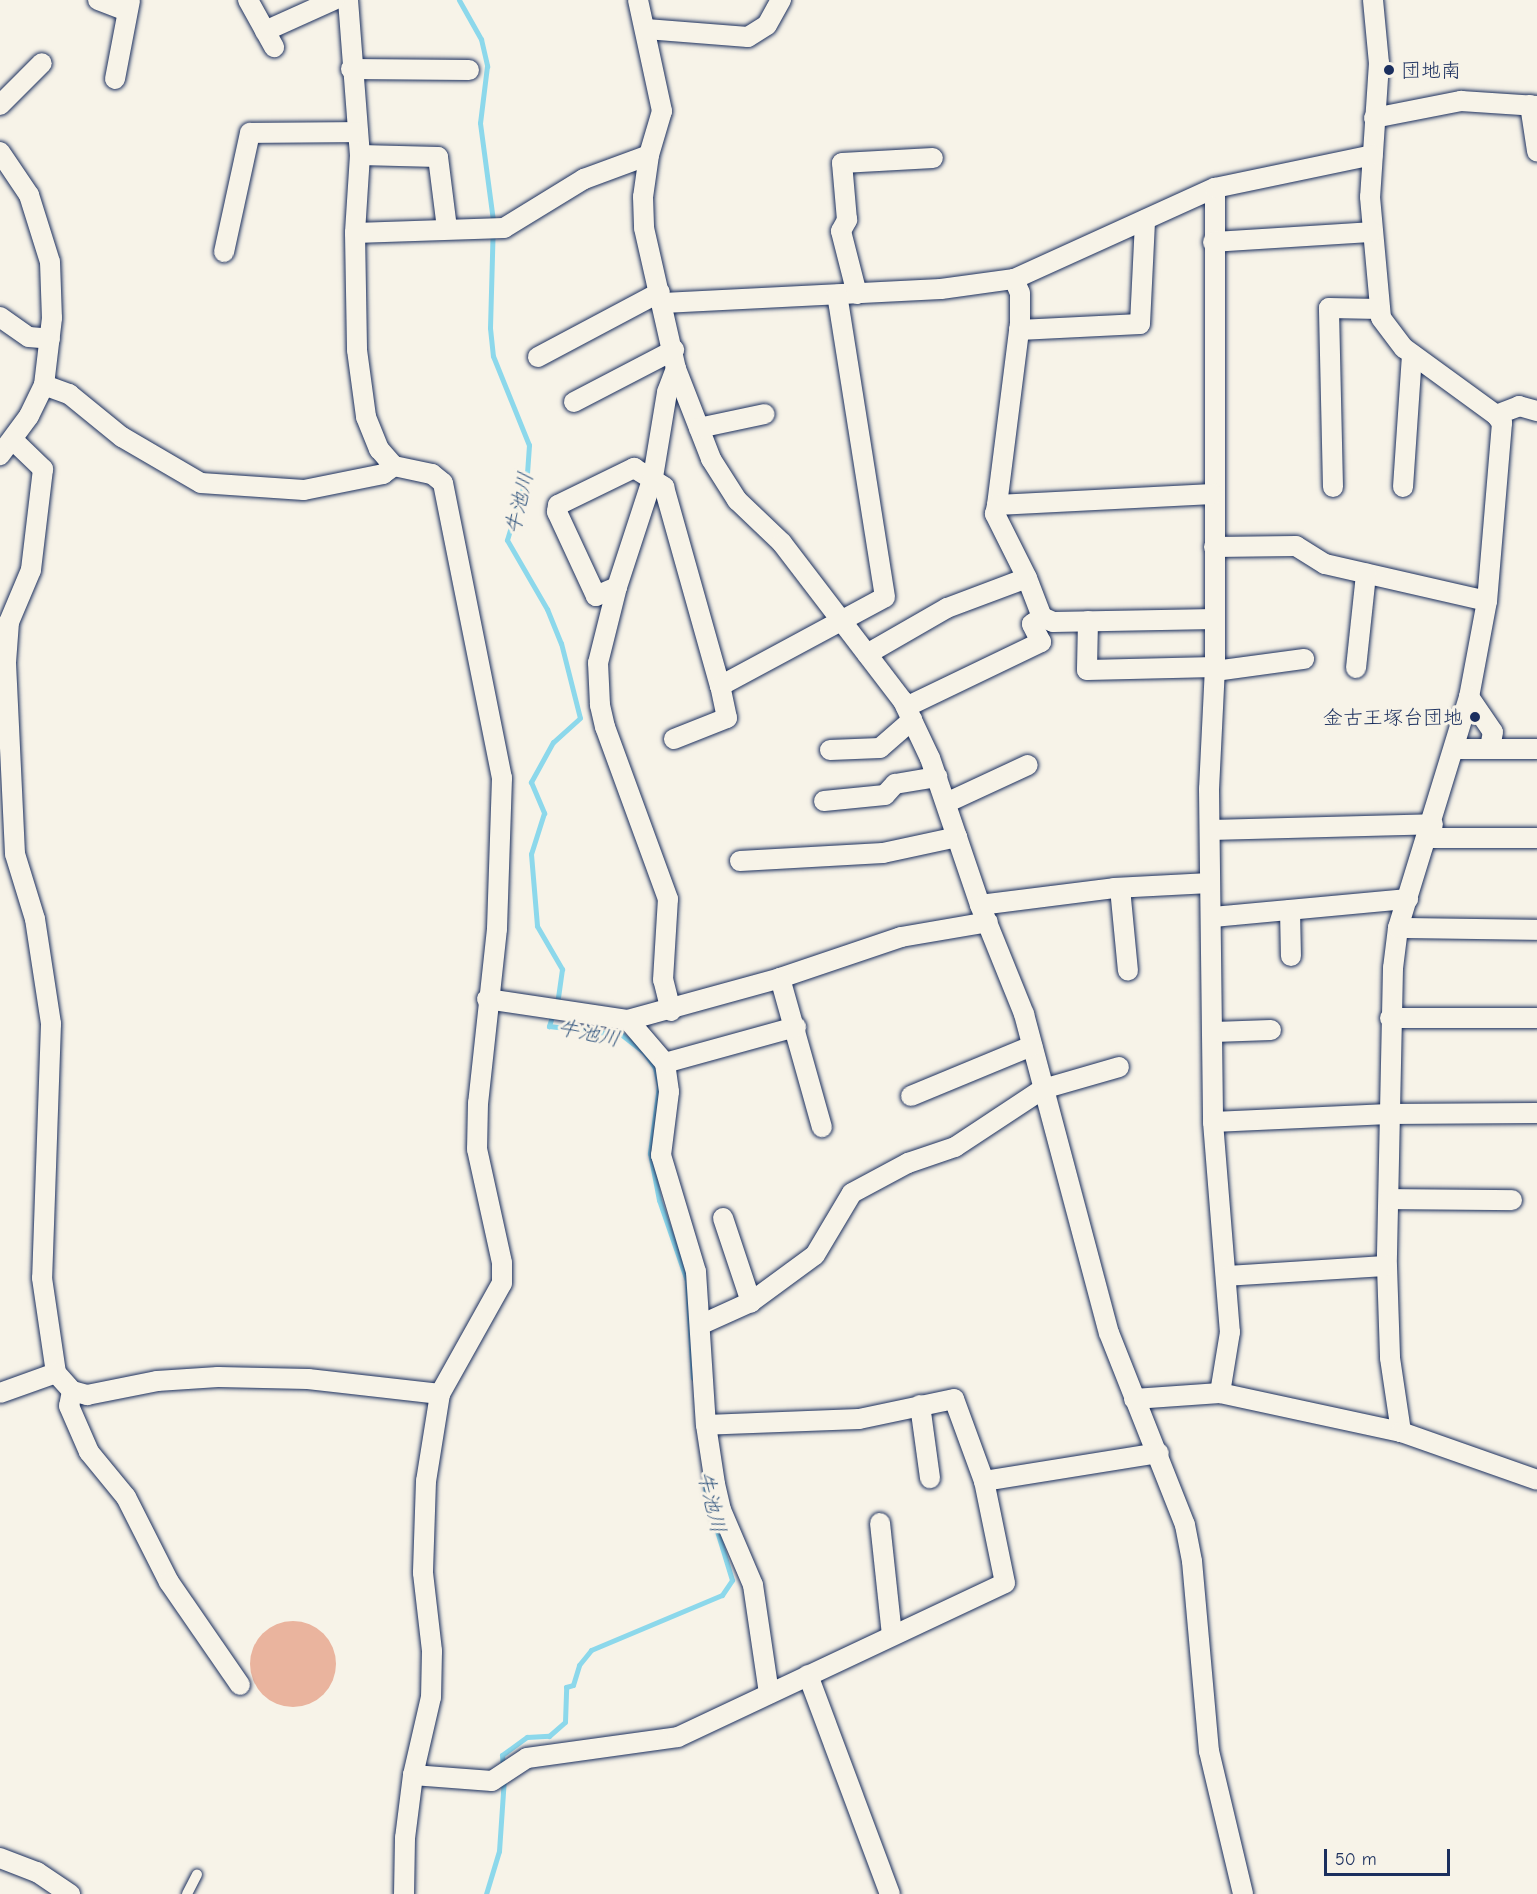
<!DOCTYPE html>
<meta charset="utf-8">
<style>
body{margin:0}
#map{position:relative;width:1537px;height:1894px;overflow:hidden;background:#f7f3e8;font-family:"Comic Neue","Klee One",sans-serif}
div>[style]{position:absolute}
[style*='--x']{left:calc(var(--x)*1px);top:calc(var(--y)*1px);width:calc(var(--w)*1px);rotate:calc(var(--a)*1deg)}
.stream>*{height:5px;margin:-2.5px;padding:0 2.5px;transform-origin:2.5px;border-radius:2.5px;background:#8cd8eb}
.building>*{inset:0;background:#eab49e}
.round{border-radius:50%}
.roads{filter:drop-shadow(0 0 2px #1b2f5e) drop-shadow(0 0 2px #1b2f5e)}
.lane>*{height:10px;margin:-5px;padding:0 5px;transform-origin:5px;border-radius:5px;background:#f7f3e8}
.street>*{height:20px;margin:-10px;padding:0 10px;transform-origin:10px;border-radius:10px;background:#f7f3e8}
.dots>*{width:16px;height:16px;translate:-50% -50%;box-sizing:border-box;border:3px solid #f7f3e8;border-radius:50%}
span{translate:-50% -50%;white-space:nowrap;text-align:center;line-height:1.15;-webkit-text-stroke:6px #f7f3e8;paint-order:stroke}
.poi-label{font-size:20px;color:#1b2f5e}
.left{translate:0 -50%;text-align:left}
.right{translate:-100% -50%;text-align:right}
.water-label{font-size:21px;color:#375981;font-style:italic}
.scale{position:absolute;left:1324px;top:1849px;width:126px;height:27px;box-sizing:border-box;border:3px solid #1b2f5e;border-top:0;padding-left:8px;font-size:18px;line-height:21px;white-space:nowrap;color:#1b2f5e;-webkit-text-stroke:4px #f7f3e8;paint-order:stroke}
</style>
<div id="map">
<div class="stream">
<div style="--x:459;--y:0;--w:45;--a:60.6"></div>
<div style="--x:481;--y:39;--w:28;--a:77"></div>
<div style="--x:487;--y:66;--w:57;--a:97"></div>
<div style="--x:480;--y:123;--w:98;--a:82.4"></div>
<div style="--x:493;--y:220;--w:108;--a:91.6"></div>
<div style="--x:490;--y:328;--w:28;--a:84"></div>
<div style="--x:493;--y:356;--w:96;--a:68"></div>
<div style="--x:529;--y:445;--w:29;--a:94"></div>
<div style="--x:527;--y:474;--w:69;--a:106.9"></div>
<div style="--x:507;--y:540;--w:80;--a:59.9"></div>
<div style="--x:547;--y:609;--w:37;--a:68"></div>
<div style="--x:561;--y:643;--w:77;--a:75.8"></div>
<div style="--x:580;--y:718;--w:36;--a:138"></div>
<div style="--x:553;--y:742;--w:46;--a:118.8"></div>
<div style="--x:531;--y:782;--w:34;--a:67"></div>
<div style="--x:544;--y:813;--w:43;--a:107.6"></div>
<div style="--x:531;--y:854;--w:72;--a:85.2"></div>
<div style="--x:537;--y:926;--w:50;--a:59.8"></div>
<div style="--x:562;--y:969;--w:36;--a:98"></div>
<div style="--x:553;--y:1013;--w:14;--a:107"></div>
<div style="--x:549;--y:1026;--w:74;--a:7"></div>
<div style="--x:622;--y:1035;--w:28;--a:38"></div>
<div style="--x:644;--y:1052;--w:19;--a:55"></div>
<div style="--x:655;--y:1068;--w:18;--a:77"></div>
<div style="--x:659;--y:1086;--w:68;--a:97.7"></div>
<div style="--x:650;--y:1153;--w:48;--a:79.2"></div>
<div style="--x:659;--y:1200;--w:86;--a:70.9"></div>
<div style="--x:687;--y:1281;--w:97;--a:86.5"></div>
<div style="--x:503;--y:1769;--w:14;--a:-94"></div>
<div style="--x:502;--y:1755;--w:31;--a:-36"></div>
<div style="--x:527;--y:1737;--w:22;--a:-3"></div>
<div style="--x:549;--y:1736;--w:21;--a:-41"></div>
<div style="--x:565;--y:1722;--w:35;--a:-88"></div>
<div style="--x:566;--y:1687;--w:7;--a:-16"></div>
<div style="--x:573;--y:1685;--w:21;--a:-73"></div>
<div style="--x:579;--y:1665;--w:19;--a:-51"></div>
<div style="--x:591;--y:1650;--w:142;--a:-22.8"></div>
<div style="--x:722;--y:1595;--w:18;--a:-56"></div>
<div style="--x:732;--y:1580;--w:89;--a:-107"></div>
<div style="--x:706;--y:1495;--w:22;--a:-95"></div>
<div style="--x:486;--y:1894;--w:45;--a:-73.2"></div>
<div style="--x:499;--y:1851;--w:73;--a:-86.1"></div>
</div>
<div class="building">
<div class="round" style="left:250px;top:1621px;width:86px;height:86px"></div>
</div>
<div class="roads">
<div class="lane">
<div style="--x:187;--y:1894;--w:22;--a:-63"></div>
</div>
<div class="street">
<div style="--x:98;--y:0;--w:30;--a:21"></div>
<div style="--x:248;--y:0;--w:54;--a:61"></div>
<div style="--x:348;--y:0;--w:155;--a:85.6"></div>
<div style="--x:360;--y:155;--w:78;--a:93.7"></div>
<div style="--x:355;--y:233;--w:117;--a:89"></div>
<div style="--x:357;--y:350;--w:68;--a:82.3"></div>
<div style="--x:366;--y:417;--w:35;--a:68"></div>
<div style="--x:379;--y:449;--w:23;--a:49"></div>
<div style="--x:394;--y:466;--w:39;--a:12"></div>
<div style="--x:432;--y:474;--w:14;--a:39"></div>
<div style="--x:443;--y:483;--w:301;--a:78.7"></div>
<div style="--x:502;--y:778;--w:151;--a:91.9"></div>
<div style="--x:497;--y:929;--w:175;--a:96.2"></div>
<div style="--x:478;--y:1103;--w:46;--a:91.2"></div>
<div style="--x:477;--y:1149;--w:117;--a:77.6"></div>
<div style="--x:502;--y:1263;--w:20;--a:90"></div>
<div style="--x:502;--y:1283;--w:127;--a:119.2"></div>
<div style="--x:440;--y:1394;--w:88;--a:99.1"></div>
<div style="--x:426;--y:1481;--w:92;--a:91.9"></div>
<div style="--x:423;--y:1573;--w:79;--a:83.4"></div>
<div style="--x:432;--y:1651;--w:46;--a:91.2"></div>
<div style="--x:431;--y:1697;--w:80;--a:103"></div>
<div style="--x:413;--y:1775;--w:64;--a:97.2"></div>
<div style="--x:405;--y:1838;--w:56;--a:91"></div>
<div style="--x:638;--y:0;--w:114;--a:77.8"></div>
<div style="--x:662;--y:111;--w:46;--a:106.5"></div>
<div style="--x:649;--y:155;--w:42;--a:98.1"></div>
<div style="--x:643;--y:197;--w:31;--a:88"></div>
<div style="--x:644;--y:228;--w:145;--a:77.2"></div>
<div style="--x:676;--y:369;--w:97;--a:68.7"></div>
<div style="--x:711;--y:459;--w:49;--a:57.6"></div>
<div style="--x:737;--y:500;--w:62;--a:43.7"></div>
<div style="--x:782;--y:543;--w:199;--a:52.6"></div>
<div style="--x:903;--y:701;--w:63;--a:64.7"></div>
<div style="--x:930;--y:758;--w:155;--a:71.2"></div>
<div style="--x:980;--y:905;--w:118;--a:68"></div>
<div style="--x:1024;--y:1014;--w:330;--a:75.1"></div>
<div style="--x:1109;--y:1333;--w:206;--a:68.4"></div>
<div style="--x:1185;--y:1525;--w:37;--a:79"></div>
<div style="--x:1192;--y:1561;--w:191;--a:84.9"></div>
<div style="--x:1209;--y:1751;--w:147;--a:76.6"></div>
<div style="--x:1373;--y:0;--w:63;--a:84.6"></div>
<div style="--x:1379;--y:63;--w:134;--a:93.8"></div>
<div style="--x:1370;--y:197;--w:121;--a:84.8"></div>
<div style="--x:1381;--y:318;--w:38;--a:53"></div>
<div style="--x:1404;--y:348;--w:114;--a:36.1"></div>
<div style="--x:1496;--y:415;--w:10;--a:53"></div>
<div style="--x:1502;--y:423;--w:179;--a:94.8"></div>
<div style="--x:1487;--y:601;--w:98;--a:100.6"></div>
<div style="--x:1469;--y:697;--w:242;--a:107.1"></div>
<div style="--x:1398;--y:928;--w:40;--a:97.1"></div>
<div style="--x:1393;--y:968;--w:298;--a:91.2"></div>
<div style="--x:1387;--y:1266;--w:92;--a:88.1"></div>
<div style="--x:1390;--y:1358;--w:75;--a:81.5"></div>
<div style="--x:646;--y:29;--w:102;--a:4.5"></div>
<div style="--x:748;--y:37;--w:22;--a:-32"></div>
<div style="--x:767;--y:25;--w:29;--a:-61"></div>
<div style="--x:265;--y:31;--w:76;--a:-24.2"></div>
<div style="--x:351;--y:69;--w:118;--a:0.5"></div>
<div style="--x:115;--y:79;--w:80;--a:-79.2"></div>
<div style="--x:0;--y:105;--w:59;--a:-45"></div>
<div style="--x:1530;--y:105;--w:47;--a:81.3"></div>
<div style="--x:1374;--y:118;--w:89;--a:-11.1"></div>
<div style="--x:1461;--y:101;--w:76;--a:3.8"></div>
<div style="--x:0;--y:152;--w:52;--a:56"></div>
<div style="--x:29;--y:195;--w:70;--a:72.6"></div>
<div style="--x:50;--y:262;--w:56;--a:88"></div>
<div style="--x:52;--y:318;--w:67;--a:96.8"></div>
<div style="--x:44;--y:385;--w:34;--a:116"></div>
<div style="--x:29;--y:416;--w:49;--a:126.6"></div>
<div style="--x:360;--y:155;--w:78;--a:1.5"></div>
<div style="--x:438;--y:157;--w:72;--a:82.8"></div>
<div style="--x:1215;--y:188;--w:479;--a:90"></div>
<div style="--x:1215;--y:667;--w:122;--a:92.8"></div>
<div style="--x:1209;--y:789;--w:333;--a:89.3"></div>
<div style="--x:1213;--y:1122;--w:211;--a:85.4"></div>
<div style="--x:1230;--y:1332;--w:62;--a:99.3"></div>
<div style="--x:355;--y:233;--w:149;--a:-1.9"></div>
<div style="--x:504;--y:228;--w:94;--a:-31.5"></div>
<div style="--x:584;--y:179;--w:69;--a:-20.3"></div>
<div style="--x:1213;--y:242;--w:159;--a:-3.6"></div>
<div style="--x:224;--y:252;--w:122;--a:-77.7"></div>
<div style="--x:250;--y:133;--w:108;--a:-0.5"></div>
<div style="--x:1014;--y:279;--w:15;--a:67"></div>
<div style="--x:1020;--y:293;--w:30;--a:90"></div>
<div style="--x:1020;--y:323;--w:183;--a:97.2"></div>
<div style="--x:997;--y:505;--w:216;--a:-2.9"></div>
<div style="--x:857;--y:294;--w:65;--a:-104.3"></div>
<div style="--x:841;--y:231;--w:13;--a:-61"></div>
<div style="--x:847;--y:220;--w:57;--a:-95"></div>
<div style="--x:842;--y:163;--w:91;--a:-3.1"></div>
<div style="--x:663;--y:303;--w:278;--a:-2.9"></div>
<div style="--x:941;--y:289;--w:74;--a:-7.8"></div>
<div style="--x:1014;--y:279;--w:221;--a:-24.4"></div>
<div style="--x:1215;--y:188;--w:161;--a:-11.8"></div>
<div style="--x:0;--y:317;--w:35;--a:35"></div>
<div style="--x:29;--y:337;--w:21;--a:5"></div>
<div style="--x:1019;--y:330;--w:121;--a:-2.8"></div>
<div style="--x:1140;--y:324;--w:104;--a:-87.2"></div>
<div style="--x:538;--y:357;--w:138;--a:-28"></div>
<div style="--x:44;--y:385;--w:27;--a:20"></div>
<div style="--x:69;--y:394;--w:68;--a:39.1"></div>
<div style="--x:122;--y:437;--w:91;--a:30.2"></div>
<div style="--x:201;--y:483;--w:103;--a:3.9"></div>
<div style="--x:304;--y:490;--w:81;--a:-11.4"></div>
<div style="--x:383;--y:474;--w:14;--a:-36"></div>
<div style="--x:574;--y:402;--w:113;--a:-27.5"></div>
<div style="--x:1496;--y:415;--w:25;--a:-21"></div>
<div style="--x:1519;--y:406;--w:19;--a:16"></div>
<div style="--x:699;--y:428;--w:67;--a:-12"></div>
<div style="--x:13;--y:440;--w:42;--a:44"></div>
<div style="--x:43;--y:469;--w:102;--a:96.8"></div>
<div style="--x:31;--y:570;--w:56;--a:112.9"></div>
<div style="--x:9;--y:622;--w:41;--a:94.2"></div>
<div style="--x:6;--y:663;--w:191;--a:87.3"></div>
<div style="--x:15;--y:854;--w:68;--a:72.9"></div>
<div style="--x:35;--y:919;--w:106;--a:81.3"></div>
<div style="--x:51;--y:1024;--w:254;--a:92"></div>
<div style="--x:42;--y:1278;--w:96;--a:81.6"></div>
<div style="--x:56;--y:1373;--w:24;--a:48"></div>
<div style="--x:72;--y:1391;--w:16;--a:15"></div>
<div style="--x:87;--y:1395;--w:71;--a:-11.3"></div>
<div style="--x:157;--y:1381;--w:61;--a:-3.8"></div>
<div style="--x:218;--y:1377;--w:90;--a:1.3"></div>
<div style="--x:308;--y:1379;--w:133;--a:6.5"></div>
<div style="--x:1333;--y:487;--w:179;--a:-91.3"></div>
<div style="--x:1329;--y:308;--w:51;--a:1.1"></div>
<div style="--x:1403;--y:487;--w:133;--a:-86.1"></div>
<div style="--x:1214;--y:547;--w:82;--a:-0.7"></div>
<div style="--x:1296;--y:546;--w:34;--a:32"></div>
<div style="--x:1325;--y:564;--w:166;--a:12.9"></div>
<div style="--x:1027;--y:578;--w:42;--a:69"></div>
<div style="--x:1042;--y:617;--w:12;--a:24"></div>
<div style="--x:1053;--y:622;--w:162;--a:-1.1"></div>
<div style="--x:617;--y:587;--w:23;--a:157"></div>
<div style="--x:596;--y:596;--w:93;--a:-114.9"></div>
<div style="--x:557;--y:512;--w:7;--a:-82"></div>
<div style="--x:558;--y:505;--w:85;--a:-26"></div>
<div style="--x:634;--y:468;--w:36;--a:32"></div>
<div style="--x:664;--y:487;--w:207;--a:74.3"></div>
<div style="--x:720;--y:686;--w:187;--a:-28.3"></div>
<div style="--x:885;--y:597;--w:306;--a:-99"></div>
<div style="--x:1088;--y:621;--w:49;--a:91.2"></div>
<div style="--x:1087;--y:670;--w:128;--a:-1.3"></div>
<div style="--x:867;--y:654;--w:92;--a:-29.9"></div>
<div style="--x:947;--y:608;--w:85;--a:-20.6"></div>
<div style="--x:1027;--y:578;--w:72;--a:-116.6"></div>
<div style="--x:995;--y:514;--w:9;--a:-77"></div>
<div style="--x:1356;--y:668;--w:95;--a:-83.9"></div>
<div style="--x:1215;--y:671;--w:90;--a:-7.7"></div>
<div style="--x:1469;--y:697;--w:42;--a:55.6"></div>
<div style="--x:1493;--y:732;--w:16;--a:101"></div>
<div style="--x:906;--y:707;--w:150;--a:-25.7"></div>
<div style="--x:1041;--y:642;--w:20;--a:-117"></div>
<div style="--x:1032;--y:624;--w:12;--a:-35"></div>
<div style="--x:674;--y:739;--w:57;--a:-21.6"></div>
<div style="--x:727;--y:718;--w:33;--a:-102"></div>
<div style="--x:1454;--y:749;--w:83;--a:0"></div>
<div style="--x:830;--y:750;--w:50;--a:-2.3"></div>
<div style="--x:880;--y:748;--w:43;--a:-41.2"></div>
<div style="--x:824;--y:801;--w:61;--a:-5.6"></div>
<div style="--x:885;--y:795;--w:15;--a:-48"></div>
<div style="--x:895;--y:784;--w:43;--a:-9.5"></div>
<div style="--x:946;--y:803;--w:90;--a:-24.9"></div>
<div style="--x:1210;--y:830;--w:223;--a:-1.5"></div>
<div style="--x:1427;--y:838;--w:110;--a:0"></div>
<div style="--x:740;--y:861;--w:143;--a:-3.2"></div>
<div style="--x:883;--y:853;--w:76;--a:-12.2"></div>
<div style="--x:1120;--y:888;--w:83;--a:84.5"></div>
<div style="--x:980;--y:905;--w:135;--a:-7.2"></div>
<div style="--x:1114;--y:888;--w:96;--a:-3"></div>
<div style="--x:1290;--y:910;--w:46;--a:88.8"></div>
<div style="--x:1213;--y:917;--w:196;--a:-5.3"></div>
<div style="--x:1398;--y:928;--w:139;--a:0.8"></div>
<div style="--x:780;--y:978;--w:155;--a:74.3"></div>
<div style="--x:487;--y:999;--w:143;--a:8.5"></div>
<div style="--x:628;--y:1020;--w:158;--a:-15.4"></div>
<div style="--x:780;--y:978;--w:128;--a:-18.7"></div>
<div style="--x:901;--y:937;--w:88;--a:-9.8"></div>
<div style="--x:671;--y:1011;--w:32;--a:-104"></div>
<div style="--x:663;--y:980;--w:81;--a:-86.5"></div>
<div style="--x:668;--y:899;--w:183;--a:-110.1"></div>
<div style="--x:605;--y:727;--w:23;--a:-103"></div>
<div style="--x:600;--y:705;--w:42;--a:-92.7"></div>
<div style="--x:598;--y:663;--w:78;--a:-76"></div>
<div style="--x:617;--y:587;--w:116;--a:-71.9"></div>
<div style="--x:653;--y:477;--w:86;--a:-80.6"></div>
<div style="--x:667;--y:392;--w:25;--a:-69"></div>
<div style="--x:1390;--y:1018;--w:147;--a:0"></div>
<div style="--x:628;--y:1020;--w:57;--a:49.3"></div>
<div style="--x:665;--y:1063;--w:29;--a:82"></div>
<div style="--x:669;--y:1092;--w:64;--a:97.2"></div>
<div style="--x:661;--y:1155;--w:122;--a:73.3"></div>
<div style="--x:696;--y:1272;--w:153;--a:86.3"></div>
<div style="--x:706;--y:1425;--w:60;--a:81.3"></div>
<div style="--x:715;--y:1484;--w:27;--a:77"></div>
<div style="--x:721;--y:1510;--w:82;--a:66.9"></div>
<div style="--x:753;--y:1585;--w:110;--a:81.6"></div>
<div style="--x:1214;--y:1032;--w:57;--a:-2"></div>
<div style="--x:665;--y:1063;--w:136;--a:-15.4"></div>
<div style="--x:911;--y:1096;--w:131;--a:-22.5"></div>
<div style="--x:1213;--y:1122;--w:176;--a:-2.6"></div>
<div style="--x:1389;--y:1114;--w:148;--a:-0.4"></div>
<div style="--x:1390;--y:1199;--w:122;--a:0.5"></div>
<div style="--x:723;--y:1218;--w:89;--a:71.6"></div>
<div style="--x:1226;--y:1276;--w:161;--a:-3.6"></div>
<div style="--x:700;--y:1325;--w:56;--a:-24.3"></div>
<div style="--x:751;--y:1302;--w:79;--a:-36.3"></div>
<div style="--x:815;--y:1255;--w:72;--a:-59.2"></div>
<div style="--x:852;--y:1193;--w:64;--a:-28.2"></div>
<div style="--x:908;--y:1163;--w:50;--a:-18.8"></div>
<div style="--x:955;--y:1147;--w:105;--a:-33.4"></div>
<div style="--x:1043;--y:1089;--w:79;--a:-16.1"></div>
<div style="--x:72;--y:1391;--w:15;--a:101"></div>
<div style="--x:69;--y:1406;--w:50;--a:66.5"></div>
<div style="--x:89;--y:1452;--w:58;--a:50.6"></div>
<div style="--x:126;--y:1497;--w:95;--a:63.2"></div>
<div style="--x:169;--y:1582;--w:125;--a:55.4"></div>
<div style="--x:0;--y:1393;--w:59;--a:-19.7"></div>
<div style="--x:1134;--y:1399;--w:86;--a:-4"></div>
<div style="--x:1220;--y:1393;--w:185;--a:12.2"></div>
<div style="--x:1401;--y:1432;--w:144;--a:19.4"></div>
<div style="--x:920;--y:1405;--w:74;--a:82.2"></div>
<div style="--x:984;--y:1481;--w:177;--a:-9.1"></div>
<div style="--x:880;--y:1523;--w:113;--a:83.9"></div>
<div style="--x:808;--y:1675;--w:234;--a:69.5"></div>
<div style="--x:413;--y:1775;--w:79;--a:4.3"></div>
<div style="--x:492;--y:1781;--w:42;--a:-33.3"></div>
<div style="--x:527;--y:1758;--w:152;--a:-7.9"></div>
<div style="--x:678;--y:1737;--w:361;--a:-25.2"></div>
<div style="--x:1005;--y:1583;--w:104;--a:-101.6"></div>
<div style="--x:984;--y:1481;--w:87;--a:-110.1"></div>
<div style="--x:954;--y:1399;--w:97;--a:168.1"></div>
<div style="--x:859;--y:1419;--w:153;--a:177.8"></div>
<div style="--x:0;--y:1858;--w:40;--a:21"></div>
<div style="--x:37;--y:1872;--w:40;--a:34"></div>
</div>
</div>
<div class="dots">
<div style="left:1389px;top:70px;background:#1b2f5e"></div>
<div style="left:1475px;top:717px;background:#1b2f5e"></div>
</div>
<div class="poi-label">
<span class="left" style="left:1401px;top:70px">団地南</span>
<span class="right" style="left:1463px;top:717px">金古王塚台団地</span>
</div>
<div class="water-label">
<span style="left:519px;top:503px;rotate:-77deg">牛池川</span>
<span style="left:589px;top:1033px;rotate:12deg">牛池川</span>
<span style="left:712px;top:1502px;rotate:77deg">牛池川</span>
</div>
<div class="scale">50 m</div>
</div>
